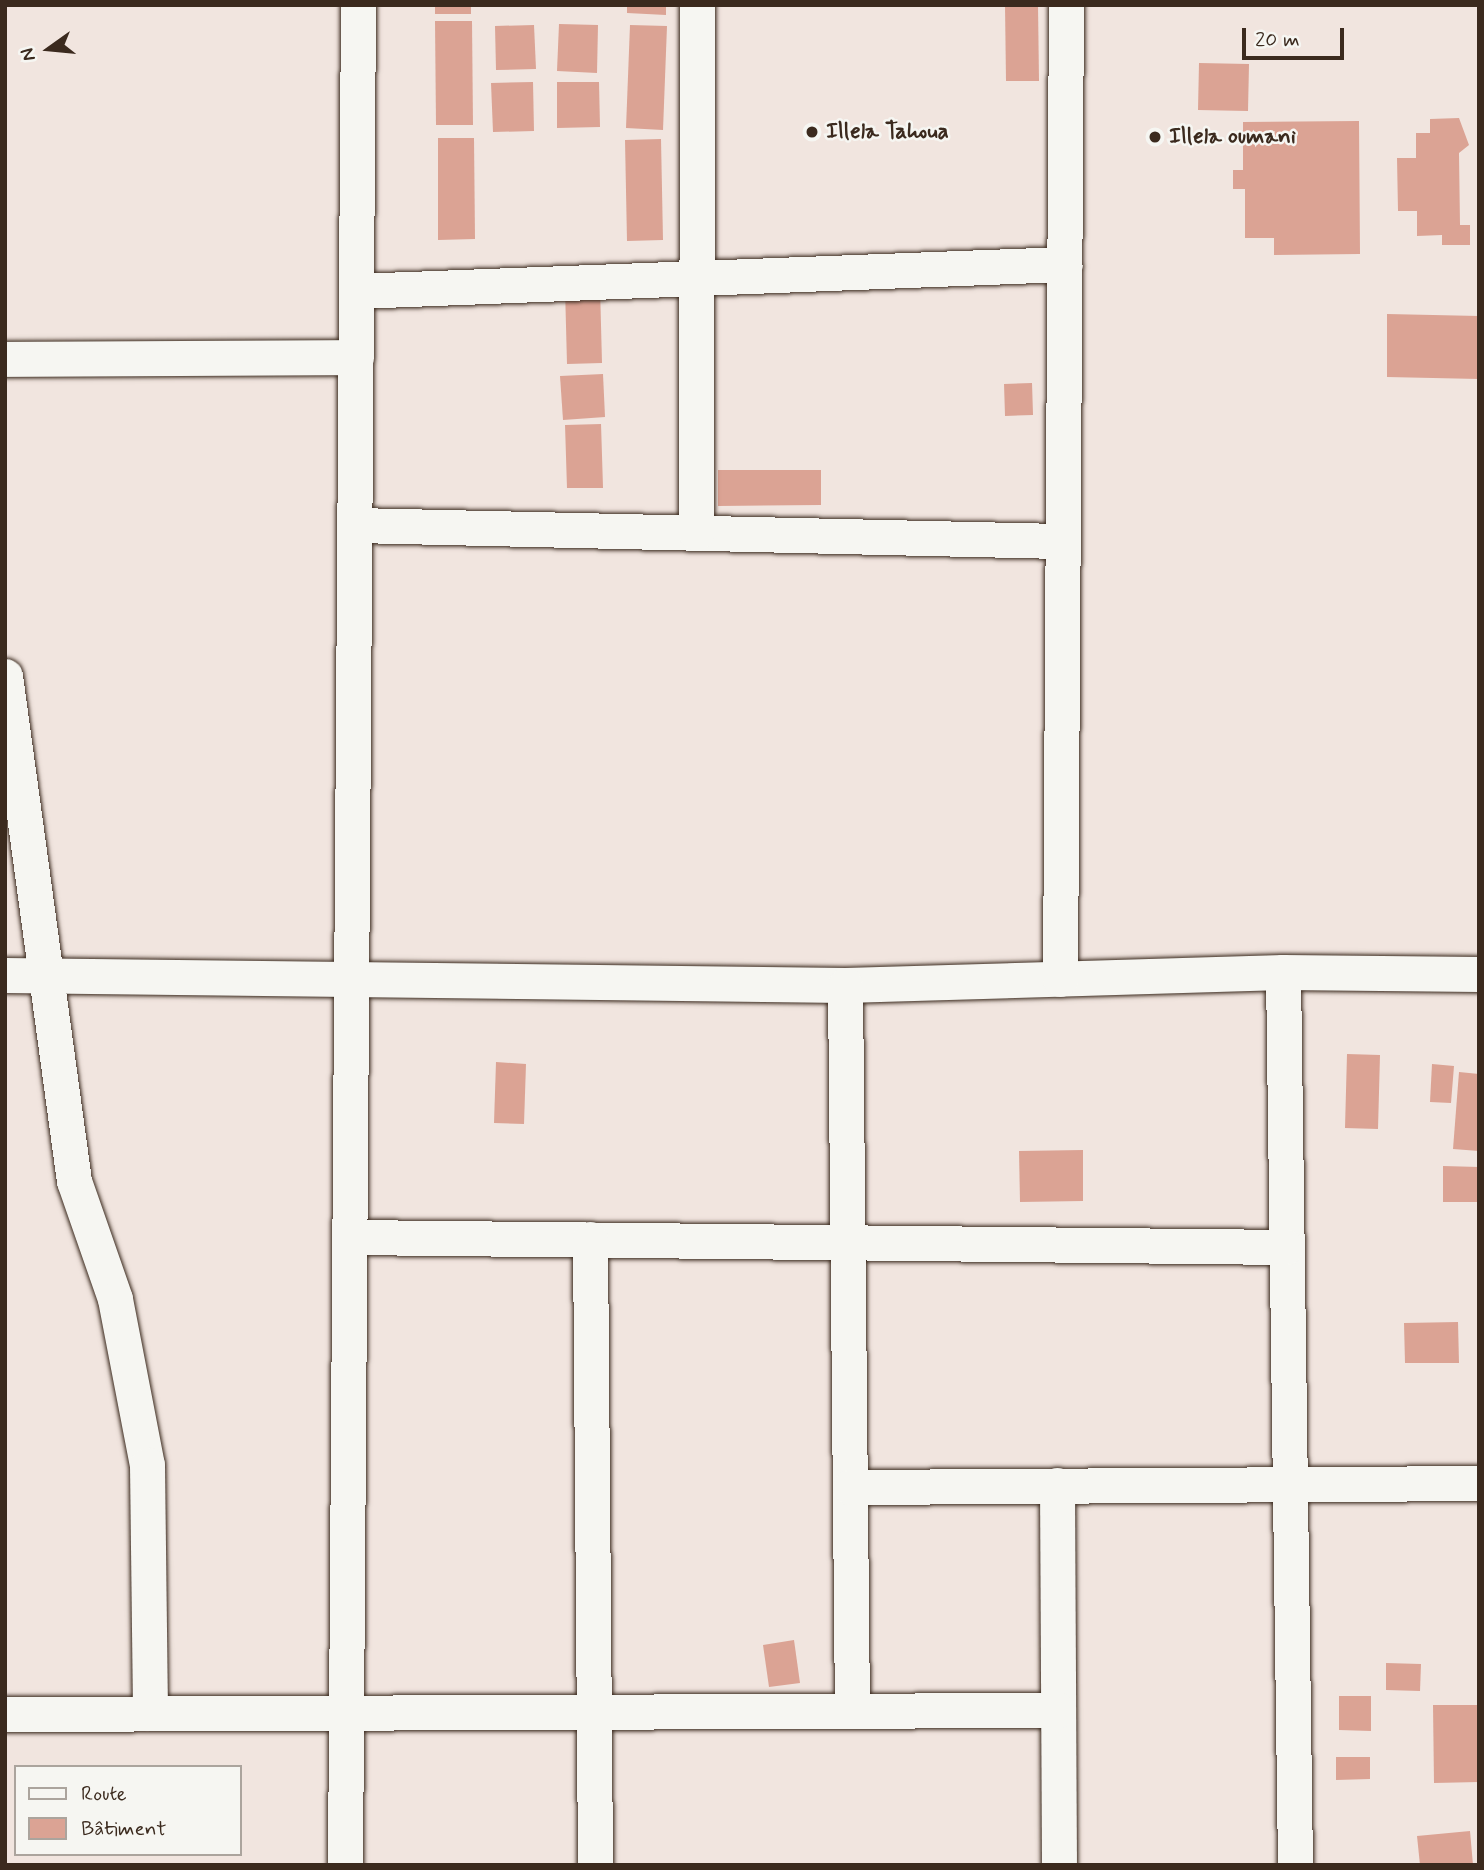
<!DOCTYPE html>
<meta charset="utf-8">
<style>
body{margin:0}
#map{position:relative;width:1484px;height:1870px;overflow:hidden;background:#f1e5df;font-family:Mynerve,sans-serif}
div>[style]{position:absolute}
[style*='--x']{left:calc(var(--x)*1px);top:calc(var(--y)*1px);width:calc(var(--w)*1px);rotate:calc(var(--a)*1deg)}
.building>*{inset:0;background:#dba394}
.roads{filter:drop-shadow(0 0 2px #3b2a1e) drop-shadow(0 0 2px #3b2a1e)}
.street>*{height:35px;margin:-17.5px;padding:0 17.5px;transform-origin:17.5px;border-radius:17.5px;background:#f6f6f2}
.dots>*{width:19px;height:19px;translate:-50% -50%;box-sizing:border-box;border:4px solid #f6f6f2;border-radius:50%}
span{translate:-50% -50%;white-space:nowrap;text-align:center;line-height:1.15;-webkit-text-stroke:5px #f6f6f2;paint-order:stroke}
.poi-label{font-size:23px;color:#3b2a1e;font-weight:700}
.left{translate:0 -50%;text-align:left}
.frame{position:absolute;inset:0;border:7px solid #3b2a1e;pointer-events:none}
.legend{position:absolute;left:14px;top:1765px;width:228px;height:91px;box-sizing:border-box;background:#f6f6f2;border:2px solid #aba49d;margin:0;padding:9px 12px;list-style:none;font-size:21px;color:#3b2a1e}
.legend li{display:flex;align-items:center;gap:14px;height:35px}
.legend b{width:35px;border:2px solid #aba49d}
.north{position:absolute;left:14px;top:14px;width:70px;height:70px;-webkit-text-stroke:5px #f6f6f2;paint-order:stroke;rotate:255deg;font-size:19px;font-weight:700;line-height:28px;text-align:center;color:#3b2a1e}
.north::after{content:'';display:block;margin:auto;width:24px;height:32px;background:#3b2a1e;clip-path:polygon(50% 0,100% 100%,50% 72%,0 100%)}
.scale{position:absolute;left:1242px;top:28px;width:102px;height:32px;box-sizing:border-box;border:4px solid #3b2a1e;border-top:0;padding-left:9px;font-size:21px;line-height:24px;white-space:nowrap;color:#3b2a1e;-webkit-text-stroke:5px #f6f6f2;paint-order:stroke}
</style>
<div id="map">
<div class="building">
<div style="clip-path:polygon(435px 5px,471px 5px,471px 14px,435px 14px)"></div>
<div style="clip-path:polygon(627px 5px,666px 5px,666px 15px,627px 13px)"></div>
<div style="clip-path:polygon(1005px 5px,1038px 5px,1039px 81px,1006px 81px)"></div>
<div style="clip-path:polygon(435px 21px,472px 21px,473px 125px,436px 125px)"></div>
<div style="clip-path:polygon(559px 24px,598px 25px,597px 73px,557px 71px)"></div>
<div style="clip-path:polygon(534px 25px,536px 69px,496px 70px,495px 26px)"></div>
<div style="clip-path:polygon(630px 25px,667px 26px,663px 130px,626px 128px)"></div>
<div style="clip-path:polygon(1199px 63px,1249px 64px,1248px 111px,1198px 110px)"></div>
<div style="clip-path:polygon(533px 82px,534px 131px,493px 132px,491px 83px)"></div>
<div style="clip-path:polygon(557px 82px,599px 82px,600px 127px,557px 128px)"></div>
<div style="clip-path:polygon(1459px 118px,1469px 145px,1459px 153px,1460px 225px,1470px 225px,1470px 245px,1442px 245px,1442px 235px,1417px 236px,1417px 211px,1398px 211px,1397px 158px,1416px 158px,1416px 133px,1430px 133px,1430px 119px)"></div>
<div style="clip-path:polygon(1359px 121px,1360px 254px,1274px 255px,1274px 238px,1245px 238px,1245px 189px,1233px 189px,1233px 170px,1243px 170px,1243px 122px)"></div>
<div style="clip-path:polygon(438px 138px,474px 138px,475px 239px,438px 240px)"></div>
<div style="clip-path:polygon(661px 139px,663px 240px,627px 241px,625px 140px)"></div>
<div style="clip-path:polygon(600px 287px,602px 363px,567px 364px,565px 288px)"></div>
<div style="clip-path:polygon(1387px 314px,1479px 316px,1479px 379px,1387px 377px)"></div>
<div style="clip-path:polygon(603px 374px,605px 417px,563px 420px,560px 376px)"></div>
<div style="clip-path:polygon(1032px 383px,1033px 415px,1005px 416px,1004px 384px)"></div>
<div style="clip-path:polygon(601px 424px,603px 488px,567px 488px,565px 425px)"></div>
<div style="clip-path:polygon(718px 470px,821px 470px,821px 505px,718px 506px)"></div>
<div style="clip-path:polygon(1347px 1054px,1380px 1055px,1378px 1129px,1345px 1128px)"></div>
<div style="clip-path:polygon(496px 1062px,526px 1064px,524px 1124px,494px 1123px)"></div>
<div style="clip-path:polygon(1432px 1064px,1454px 1066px,1451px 1103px,1430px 1102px)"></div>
<div style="clip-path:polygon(1459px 1072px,1479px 1074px,1479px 1151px,1453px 1149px)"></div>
<div style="clip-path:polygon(1083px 1150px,1083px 1201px,1020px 1202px,1019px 1151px)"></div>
<div style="clip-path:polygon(1443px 1166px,1479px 1167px,1479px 1202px,1443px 1202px)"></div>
<div style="clip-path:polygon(1458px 1322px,1459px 1363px,1405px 1363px,1404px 1323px)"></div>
<div style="clip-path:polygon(794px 1640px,800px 1683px,769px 1687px,763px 1645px)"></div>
<div style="clip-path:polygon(1386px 1663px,1421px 1664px,1420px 1691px,1386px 1690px)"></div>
<div style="clip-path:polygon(1339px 1696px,1371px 1696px,1371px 1731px,1339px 1730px)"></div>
<div style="clip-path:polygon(1433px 1705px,1479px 1705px,1479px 1782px,1434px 1783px)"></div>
<div style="clip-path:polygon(1336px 1757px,1370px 1757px,1370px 1779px,1336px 1780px)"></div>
<div style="clip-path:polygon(1470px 1831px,1473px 1865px,1420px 1865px,1417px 1836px)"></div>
</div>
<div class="roads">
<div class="street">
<div style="--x:356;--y:291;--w:709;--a:-2.18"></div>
<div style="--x:5;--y:359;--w:351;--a:-0.3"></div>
<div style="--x:355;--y:525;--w:707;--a:1.3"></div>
<div style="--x:696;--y:533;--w:528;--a:-89.89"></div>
<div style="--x:5;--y:676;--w:510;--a:82.22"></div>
<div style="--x:74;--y:1181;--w:125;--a:70.8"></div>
<div style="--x:115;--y:1299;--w:169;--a:79.1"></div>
<div style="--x:147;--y:1465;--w:248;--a:89.3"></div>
<div style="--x:1283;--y:972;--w:893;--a:89.23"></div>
<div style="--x:5;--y:975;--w:840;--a:0.68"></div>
<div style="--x:845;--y:985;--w:438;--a:-1.7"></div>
<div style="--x:1283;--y:972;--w:196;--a:0.6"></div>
<div style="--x:1060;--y:979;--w:974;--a:-89.65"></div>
<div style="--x:845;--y:985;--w:725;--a:89.45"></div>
<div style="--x:350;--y:1237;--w:936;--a:0.61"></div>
<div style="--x:590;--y:1239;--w:626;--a:89.54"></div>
<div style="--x:1057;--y:1485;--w:380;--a:89.7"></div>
<div style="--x:850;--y:1487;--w:629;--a:-0.36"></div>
<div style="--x:5;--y:1714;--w:1053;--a:-0.22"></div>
<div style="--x:345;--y:1865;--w:1860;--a:-89.6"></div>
</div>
</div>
<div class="dots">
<div style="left:812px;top:132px;background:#3b2a1e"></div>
<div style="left:1155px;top:137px;background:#3b2a1e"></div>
</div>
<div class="poi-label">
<span class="left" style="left:826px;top:132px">Illela Tahoua</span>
<span class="left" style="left:1169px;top:137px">Illela oumani</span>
</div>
<div class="frame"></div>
<ul class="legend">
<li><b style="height:9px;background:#f6f6f2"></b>Route</li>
<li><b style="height:19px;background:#dba394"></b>Bâtiment</li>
</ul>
<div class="north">N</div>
<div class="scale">20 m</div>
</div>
